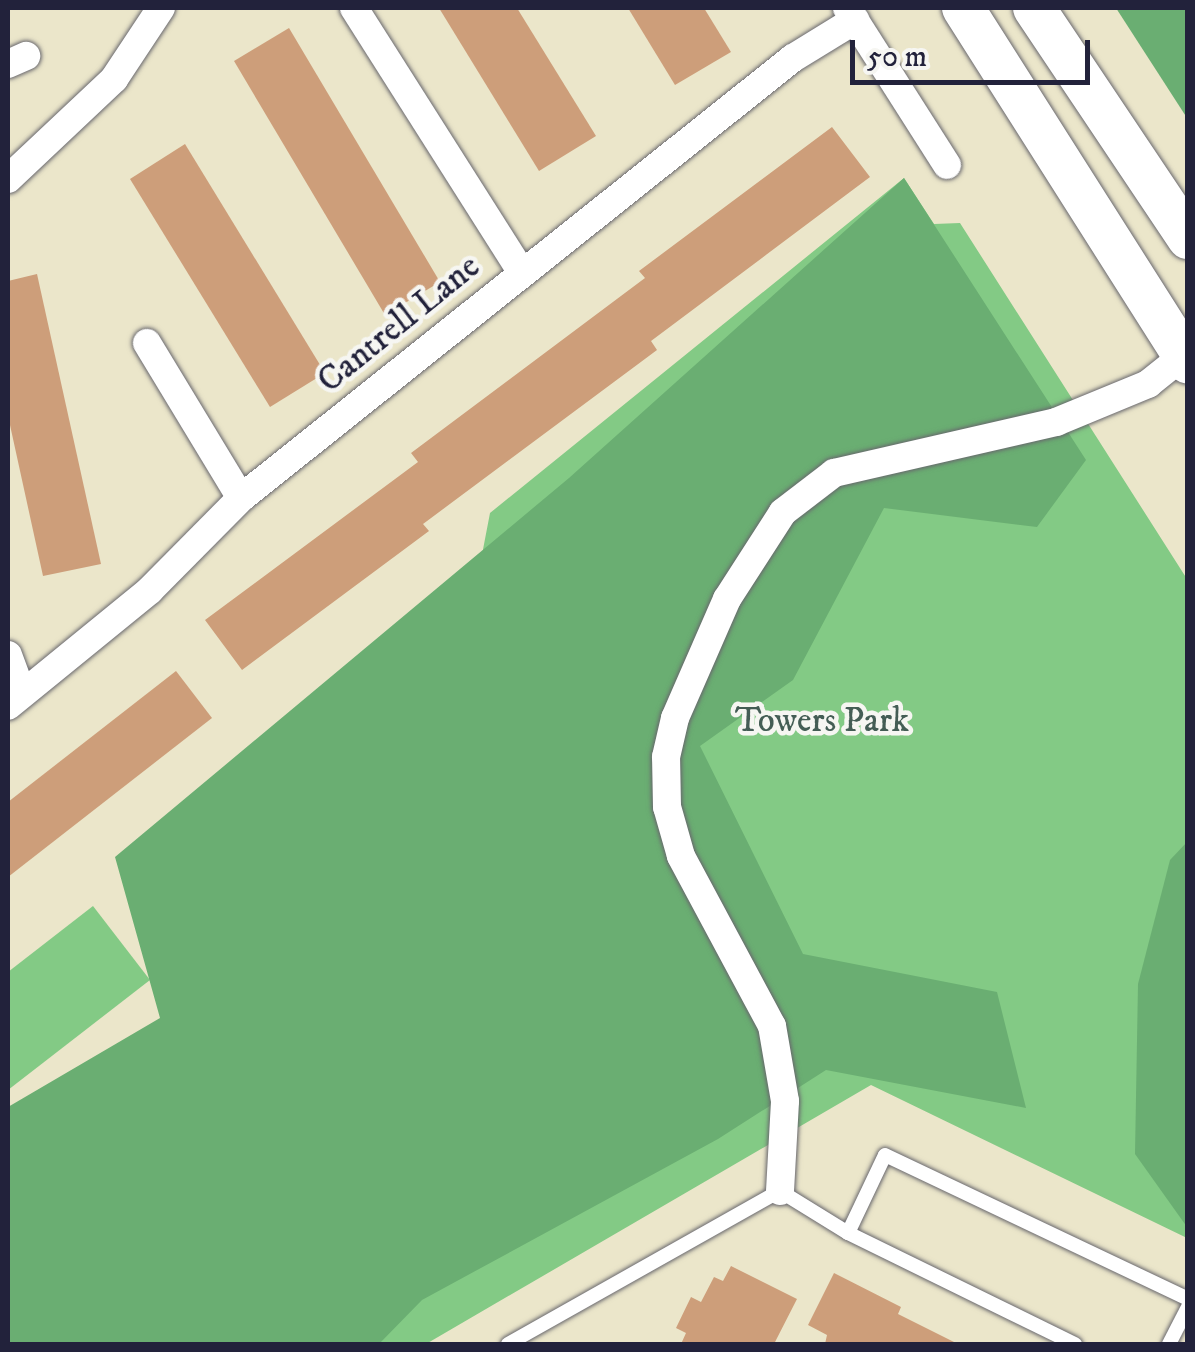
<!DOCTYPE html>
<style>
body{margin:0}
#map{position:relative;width:1195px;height:1352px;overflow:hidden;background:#ebe6ca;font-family:"IM FELL DW Pica",serif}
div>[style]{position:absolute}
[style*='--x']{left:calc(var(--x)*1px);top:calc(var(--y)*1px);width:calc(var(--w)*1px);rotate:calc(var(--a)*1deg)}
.green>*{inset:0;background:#83ca85}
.forest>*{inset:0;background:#6aae72}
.building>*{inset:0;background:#cd9e7a}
.roads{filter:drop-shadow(0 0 2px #68676d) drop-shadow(0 0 2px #68676d)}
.service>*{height:14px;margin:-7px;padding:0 7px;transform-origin:7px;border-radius:7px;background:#fff}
.minor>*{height:28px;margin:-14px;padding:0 14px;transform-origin:14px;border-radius:14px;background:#fff}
.primary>*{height:42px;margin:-21px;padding:0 21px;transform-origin:21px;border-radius:21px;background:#fff}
span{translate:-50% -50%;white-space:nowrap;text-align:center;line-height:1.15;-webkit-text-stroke:9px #f6f6f2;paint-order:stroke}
.street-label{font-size:35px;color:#22223b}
.park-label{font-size:35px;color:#445d55}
.frame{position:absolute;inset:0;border:10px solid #22223b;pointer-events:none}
.scale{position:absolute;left:850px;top:40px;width:240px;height:45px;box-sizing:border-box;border:5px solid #22223b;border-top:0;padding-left:12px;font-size:30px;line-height:35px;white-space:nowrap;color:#22223b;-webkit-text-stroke:8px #f6f6f2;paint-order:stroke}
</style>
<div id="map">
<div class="green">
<div style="clip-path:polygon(904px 178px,934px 224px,960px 223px,1187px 579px,1187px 1238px,871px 1085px,426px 1344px,8px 1344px,8px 1241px,465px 643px,490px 513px)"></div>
<div style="clip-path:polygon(93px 906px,150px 980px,8px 1090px,8px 972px)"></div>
</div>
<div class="forest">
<div style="clip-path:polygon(1116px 8px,1187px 8px,1187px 118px)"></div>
<div style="clip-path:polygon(904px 178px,1086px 460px,1037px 527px,884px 508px,793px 680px,700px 746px,803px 954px,997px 992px,1026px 1108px,826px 1070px,718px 1139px,422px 1300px,379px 1344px,8px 1344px,8px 1107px,160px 1018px,115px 857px,569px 478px)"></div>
<div style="clip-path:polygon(1187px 842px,1187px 1227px,1135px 1154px,1138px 984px,1170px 860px)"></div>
</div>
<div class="building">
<div style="clip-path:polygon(439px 8px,517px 8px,596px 136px,539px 171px)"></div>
<div style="clip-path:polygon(628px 8px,704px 8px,731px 52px,675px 85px)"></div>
<div style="clip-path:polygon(289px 28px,440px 282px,385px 315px,234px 61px)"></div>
<div style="clip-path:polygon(832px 127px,870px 177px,651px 341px,657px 350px,423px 524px,429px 531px,242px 670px,205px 620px,418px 462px,411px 453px,645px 278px,639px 271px)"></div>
<div style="clip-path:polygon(185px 144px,325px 373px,270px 407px,130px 179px)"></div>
<div style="clip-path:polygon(37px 274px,101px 564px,43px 576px,8px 416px,8px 281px)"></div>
<div style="clip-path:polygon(176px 671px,212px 718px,8px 877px,8px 802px)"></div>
<div style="clip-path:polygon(731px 1266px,797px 1299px,774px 1344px,681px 1344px,686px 1333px,676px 1328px,691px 1297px,701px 1302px,714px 1277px,723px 1281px)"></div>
<div style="clip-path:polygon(834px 1273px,901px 1307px,898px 1314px,958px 1344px,825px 1344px,827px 1335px,808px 1325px)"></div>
</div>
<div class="roads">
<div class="service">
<div style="--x:848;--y:1233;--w:86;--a:-64.6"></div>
<div style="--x:885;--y:1155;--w:335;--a:25.4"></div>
<div style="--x:508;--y:1344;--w:312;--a:-29.4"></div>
<div style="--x:780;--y:1191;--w:80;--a:31.7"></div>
<div style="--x:848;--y:1233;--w:253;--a:26.1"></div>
<div style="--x:1169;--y:1344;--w:42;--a:-62.8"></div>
</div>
<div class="minor">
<div style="--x:354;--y:8;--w:314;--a:57.6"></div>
<div style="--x:847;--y:8;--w:186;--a:57.5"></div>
<div style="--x:8;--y:64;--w:20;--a:-24"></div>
<div style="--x:8;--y:179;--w:146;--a:-43.3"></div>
<div style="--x:114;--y:79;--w:85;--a:-56.5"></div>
<div style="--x:147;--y:343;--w:181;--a:58.8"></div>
<div style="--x:8;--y:655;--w:40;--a:69.8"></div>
<div style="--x:8;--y:706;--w:183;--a:-39.2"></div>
<div style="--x:150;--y:590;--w:129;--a:-45.3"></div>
<div style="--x:241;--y:498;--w:706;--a:-38.56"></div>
<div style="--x:793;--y:58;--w:73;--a:-31.5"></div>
<div style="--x:780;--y:1191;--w:90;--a:-86.8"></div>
<div style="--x:785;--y:1101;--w:76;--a:-99.8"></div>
<div style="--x:772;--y:1026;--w:193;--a:-118.2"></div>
<div style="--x:681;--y:856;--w:51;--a:-105.9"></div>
<div style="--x:667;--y:807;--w:50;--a:-91.1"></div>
<div style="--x:666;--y:757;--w:40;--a:-77"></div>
<div style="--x:675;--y:718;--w:130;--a:-66.4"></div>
<div style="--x:727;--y:599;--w:103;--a:-57.2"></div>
<div style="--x:783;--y:512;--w:64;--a:-37.4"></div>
<div style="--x:834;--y:473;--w:228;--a:-12.9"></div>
<div style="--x:1056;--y:422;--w:100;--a:-22.4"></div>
<div style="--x:1148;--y:384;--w:51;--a:-38.7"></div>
</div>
<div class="primary">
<div style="--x:963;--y:8;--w:420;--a:57.6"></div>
<div style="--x:1034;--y:8;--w:277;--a:56.2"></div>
</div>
</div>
<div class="street-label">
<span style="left:399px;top:324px;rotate:-39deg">Cantrell Lane</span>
</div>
<div class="park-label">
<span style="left:822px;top:721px">Towers Park</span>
</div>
<div class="frame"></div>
<div class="scale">50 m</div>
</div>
